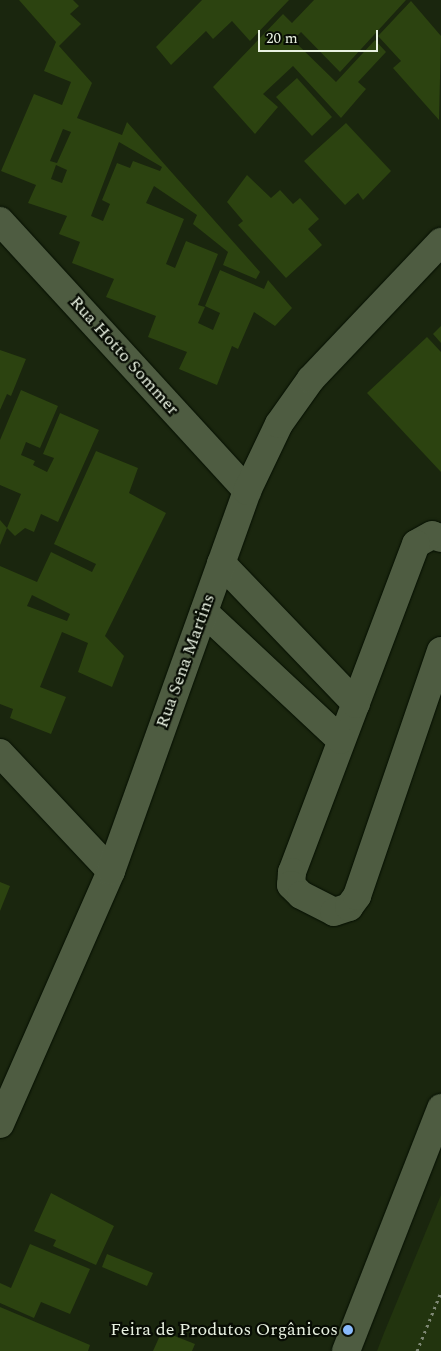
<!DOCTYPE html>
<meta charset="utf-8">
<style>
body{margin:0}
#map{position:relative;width:441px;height:1351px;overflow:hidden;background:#1a260e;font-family:Spectral,serif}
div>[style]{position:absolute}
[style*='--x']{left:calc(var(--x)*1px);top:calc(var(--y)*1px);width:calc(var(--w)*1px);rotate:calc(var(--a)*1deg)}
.green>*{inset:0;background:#22340e}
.building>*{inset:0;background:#2c4310}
.path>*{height:3px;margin-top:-1.5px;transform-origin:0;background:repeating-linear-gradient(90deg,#7e8874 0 2.5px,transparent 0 6.5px)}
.roads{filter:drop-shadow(0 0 1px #050f00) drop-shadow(0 0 1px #050f00)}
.street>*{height:28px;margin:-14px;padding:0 14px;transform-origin:14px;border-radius:14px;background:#4e5c41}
.dots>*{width:14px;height:14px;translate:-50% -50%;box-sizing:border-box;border:2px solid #080d04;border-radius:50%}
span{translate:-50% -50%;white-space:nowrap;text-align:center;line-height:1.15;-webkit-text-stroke:4.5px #080d04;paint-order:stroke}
.street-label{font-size:18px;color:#e8f1e1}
.poi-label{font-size:18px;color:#e8f1e1}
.right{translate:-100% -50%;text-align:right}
.scale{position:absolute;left:258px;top:30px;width:120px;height:22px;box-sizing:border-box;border:2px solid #e8f1e1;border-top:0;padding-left:6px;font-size:15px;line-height:18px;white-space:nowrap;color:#e8f1e1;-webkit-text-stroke:4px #080d04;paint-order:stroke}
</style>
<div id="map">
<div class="green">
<div style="clip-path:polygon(441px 1195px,441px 1351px,377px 1351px,384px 1333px)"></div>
</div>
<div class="building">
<div style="clip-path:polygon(evenodd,19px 0,73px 0,79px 6px,70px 14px,81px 24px,59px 46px,92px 83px,77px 118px,122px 135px,127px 122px,260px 272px,256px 279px,223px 265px,228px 252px,193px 224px,197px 215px,154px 186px,146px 203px,184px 219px,166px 264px,175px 268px,186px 241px,218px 254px,198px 305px,205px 307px,198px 323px,213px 330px,220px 313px,205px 306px,220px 270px,264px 289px,268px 280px,292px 308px,275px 326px,254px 312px,238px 349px,232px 346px,217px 385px,179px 369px,187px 352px,148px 337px,156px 316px,106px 297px,114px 279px,72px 263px,80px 242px,59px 234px,67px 216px,28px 203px,36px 185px,1px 171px,34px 94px,62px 105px,71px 82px,44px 71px,56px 42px,19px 0,63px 129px,71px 132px,57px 163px,50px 161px,63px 129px,19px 0,119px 142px,162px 167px,160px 171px,133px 161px,130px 168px,117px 163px,102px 200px,110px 204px,103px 221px,91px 216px,119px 142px,19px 0,56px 165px,67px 170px,62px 183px,51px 179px,56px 165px)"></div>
<div style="clip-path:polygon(202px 0,289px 0,250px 41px,232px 21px,213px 39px,206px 31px,171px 65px,156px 47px)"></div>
<div style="clip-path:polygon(314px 0,406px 0,340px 72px,301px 32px,293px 40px,336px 82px,375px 40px,386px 52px,358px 82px,366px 89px,341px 118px,293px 66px,263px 94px,278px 107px,255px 134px,213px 87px,283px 14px,292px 23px)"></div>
<div style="clip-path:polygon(411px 1px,441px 36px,439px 120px,393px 68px,401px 61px,378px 36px)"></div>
<div style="clip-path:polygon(297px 78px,332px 117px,312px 136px,276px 97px)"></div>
<div style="clip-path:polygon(346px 123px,391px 171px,363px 200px,358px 193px,345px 205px,304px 161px)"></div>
<div style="clip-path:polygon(247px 175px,271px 198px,280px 190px,293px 204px,300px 198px,319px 219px,308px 229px,322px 245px,286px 278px,238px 225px,243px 221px,227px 202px)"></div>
<div style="clip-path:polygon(441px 326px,441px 343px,433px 334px)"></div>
<div style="clip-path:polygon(427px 337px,441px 352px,441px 472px,367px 393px)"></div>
<div style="clip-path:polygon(0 350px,26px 359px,11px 396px,7px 394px,0 410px)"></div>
<div style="clip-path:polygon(21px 390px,58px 406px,40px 448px,26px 442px,21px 455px,35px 461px,33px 465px,47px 472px,54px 458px,43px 454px,60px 413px,99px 430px,58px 522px,41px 514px,34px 532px,25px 528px,15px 536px,7px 528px,21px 494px,0 485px,0 440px)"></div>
<div style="clip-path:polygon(evenodd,96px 451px,138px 468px,129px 493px,166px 513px,105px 636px,124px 656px,112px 687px,78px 672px,88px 643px,62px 632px,40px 687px,66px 697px,51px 734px,10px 718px,13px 709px,0 704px,0 566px,37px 582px,51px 552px,92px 572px,96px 564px,54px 544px,96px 451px,32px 595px,70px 614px,67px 621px,27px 606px,32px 595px)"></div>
<div style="clip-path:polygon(0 520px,7px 528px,0 545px)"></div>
<div style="clip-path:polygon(0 882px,10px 886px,0 911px)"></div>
<div style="clip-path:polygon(51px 1193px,114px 1226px,96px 1265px,53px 1246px,56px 1240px,34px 1231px)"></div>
<div style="clip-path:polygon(30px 1244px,90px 1269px,70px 1314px,41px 1302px,34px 1318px,0 1303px,0 1283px,11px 1288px)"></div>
<div style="clip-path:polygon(107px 1254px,153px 1273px,147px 1286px,102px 1267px)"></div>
<div style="clip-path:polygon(0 1307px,90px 1345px,88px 1351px,0 1351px)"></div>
<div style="clip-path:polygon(162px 1331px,195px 1344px,192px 1351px,153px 1351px)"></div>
</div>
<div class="path">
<div style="--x:417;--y:1351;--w:64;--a:-67.9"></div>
</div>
<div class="roads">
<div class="street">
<div style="--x:0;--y:221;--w:366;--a:47.5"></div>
<div style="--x:441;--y:538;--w:9;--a:-162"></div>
<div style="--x:432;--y:535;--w:18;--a:151"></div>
<div style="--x:416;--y:544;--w:351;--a:110.7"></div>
<div style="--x:292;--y:872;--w:13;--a:94"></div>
<div style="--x:291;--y:885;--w:14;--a:45"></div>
<div style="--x:301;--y:895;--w:37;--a:27"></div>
<div style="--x:334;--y:912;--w:16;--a:-18"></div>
<div style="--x:349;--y:907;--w:14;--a:-54"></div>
<div style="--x:357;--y:896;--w:259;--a:-71.1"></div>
<div style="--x:221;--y:563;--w:195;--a:46.2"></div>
<div style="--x:204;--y:612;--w:187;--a:43.1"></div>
<div style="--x:0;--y:753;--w:162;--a:46.8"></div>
<div style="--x:0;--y:1124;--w:276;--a:-66.3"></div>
<div style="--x:111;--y:871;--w:404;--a:-70.3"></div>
<div style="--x:247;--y:491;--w:74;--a:-64.5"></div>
<div style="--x:279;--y:424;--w:55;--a:-54.6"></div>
<div style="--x:311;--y:379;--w:189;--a:-46.5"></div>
<div style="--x:346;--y:1351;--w:261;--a:-68.6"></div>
</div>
</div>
<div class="dots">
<div style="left:348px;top:1330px;background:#89bafc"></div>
</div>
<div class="street-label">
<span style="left:124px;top:356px;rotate:48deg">Rua Hotto Sommer</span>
<span style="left:186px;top:661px;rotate:-70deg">Rua Sena Martins</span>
</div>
<div class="poi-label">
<span class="right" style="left:338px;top:1330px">Feira de Produtos Orgânicos</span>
</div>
<div class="scale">20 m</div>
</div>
